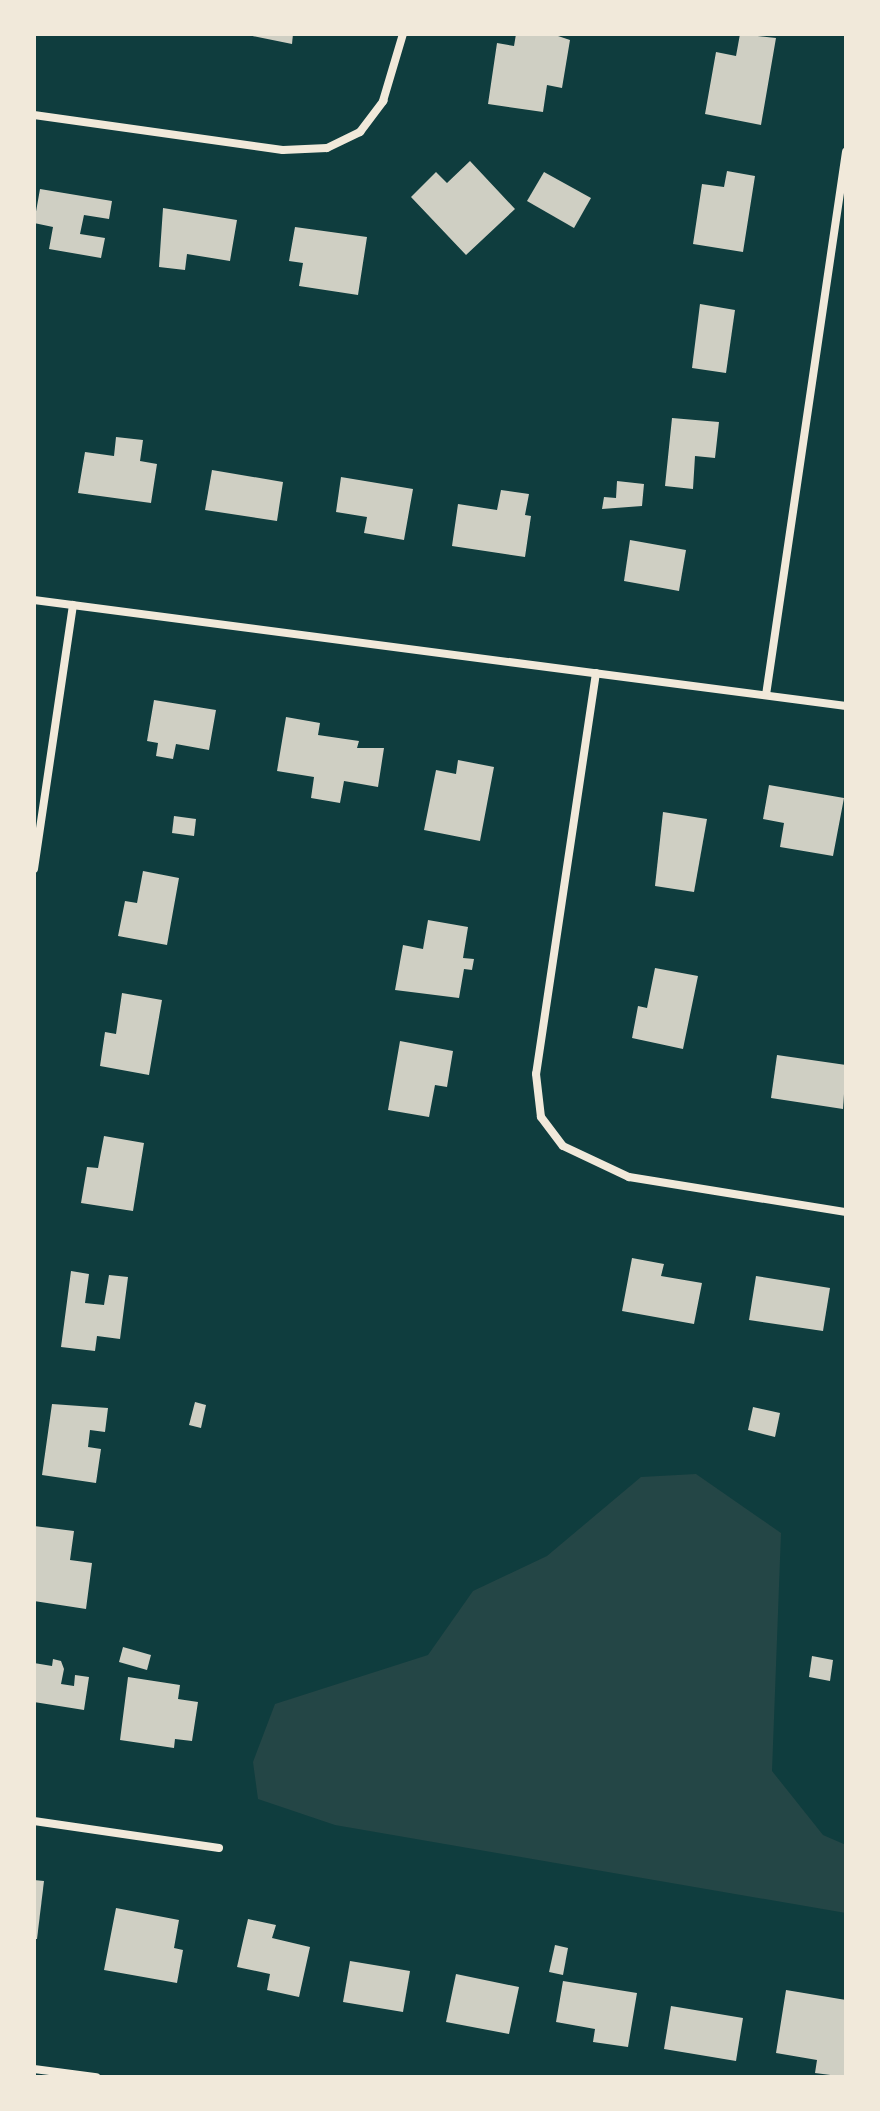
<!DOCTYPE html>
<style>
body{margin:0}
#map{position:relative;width:880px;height:2111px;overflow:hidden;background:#0f3d3e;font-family:Helvetica,sans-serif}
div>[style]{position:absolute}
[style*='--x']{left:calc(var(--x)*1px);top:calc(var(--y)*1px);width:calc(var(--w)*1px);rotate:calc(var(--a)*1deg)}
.green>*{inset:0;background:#244646}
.building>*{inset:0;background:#cfcfc3}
.minor>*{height:8px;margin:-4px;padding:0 4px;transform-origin:4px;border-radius:4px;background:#f1e9da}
span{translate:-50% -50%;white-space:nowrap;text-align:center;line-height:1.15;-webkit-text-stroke:6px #f1e9da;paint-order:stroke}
.frame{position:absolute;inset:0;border:36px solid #f1e9da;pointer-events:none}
</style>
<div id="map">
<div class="green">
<div style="clip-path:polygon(696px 1474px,781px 1533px,772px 1771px,823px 1835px,846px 1845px,846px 1913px,335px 1825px,258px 1799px,253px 1762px,275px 1704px,428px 1655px,473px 1591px,547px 1556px,641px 1477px)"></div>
</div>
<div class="building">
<div style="clip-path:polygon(243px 34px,293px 34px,292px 44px)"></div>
<div style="clip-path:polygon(516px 34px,552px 34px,570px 40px,562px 88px,547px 85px,543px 112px,488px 104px,497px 43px,514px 46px)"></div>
<div style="clip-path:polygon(740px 34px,776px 38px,761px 125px,705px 114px,716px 52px,736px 56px)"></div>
<div style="clip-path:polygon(470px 161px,515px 209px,466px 255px,411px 197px,436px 172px,447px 183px)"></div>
<div style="clip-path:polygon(727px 171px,755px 176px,743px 252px,693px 244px,702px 184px,724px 187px)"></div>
<div style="clip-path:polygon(544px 172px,591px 198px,574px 228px,527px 201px)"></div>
<div style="clip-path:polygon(40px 189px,112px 201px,109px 219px,84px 215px,80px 234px,105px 238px,101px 258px,49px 249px,53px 227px,34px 223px)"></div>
<div style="clip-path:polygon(163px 208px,237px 220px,230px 261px,187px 254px,185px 270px,159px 267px)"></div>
<div style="clip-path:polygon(295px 227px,367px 237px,358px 295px,299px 286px,303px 263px,289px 261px)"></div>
<div style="clip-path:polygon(700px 304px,735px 310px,726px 373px,692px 368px)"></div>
<div style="clip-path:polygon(672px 418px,719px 422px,715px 458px,695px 456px,693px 489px,665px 486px)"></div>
<div style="clip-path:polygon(116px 437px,143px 440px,140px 461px,157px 464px,151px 503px,78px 493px,85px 452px,114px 456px)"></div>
<div style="clip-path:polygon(212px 470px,283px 482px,277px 521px,205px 510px)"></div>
<div style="clip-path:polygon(341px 477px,413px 489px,404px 540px,364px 533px,367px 517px,336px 512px)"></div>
<div style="clip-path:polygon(617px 481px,644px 484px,642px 506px,602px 509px,604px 497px,616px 498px)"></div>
<div style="clip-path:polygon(501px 490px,529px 494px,525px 515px,531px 516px,525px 557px,452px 546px,458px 504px,497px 510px)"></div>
<div style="clip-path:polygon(630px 540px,686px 550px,679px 591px,624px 581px)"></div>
<div style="clip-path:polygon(154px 700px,216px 710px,209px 750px,176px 744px,173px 759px,156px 756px,158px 743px,147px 741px)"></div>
<div style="clip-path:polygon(286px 717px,320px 723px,318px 735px,359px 741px,357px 748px,384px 748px,378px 787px,344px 781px,340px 803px,311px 798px,314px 777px,277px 771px)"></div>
<div style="clip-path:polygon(458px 760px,494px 767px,480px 841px,424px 830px,436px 770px,456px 774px)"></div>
<div style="clip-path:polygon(769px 785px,844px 798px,833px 856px,780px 847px,784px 823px,763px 819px)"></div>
<div style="clip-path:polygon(663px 812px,707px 819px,694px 892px,655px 886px)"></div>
<div style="clip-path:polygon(174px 816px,196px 819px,194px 836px,172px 833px)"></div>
<div style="clip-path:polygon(143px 871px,179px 878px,167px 945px,118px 936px,125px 901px,137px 903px)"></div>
<div style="clip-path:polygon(428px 920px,468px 927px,463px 958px,474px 959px,472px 970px,464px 969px,459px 998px,395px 990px,403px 945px,423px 949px)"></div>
<div style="clip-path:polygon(655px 968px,698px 976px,683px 1049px,632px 1038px,638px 1006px,647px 1008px)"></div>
<div style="clip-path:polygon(122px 993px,162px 1000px,149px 1075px,100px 1066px,105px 1032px,116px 1034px)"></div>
<div style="clip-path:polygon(400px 1041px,453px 1051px,447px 1087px,435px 1085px,429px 1117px,388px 1110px)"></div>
<div style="clip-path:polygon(777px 1055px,846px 1065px,843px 1109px,771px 1098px)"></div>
<div style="clip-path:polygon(104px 1136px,144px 1143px,133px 1211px,81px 1203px,87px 1167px,98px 1168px)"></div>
<div style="clip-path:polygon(632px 1258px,664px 1264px,661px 1276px,702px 1283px,694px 1324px,622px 1311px)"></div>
<div style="clip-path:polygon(71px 1271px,89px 1274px,85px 1303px,104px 1305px,109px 1275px,128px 1277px,120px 1339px,97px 1336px,95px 1351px,61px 1347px)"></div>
<div style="clip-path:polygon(756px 1276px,830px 1288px,823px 1331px,749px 1320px)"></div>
<div style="clip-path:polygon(195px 1402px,206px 1405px,201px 1428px,189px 1425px)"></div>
<div style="clip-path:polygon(52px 1404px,108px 1408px,105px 1432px,90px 1430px,88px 1447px,101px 1449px,96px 1483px,42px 1475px)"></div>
<div style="clip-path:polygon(753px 1407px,780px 1413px,775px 1437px,748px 1430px)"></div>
<div style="clip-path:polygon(34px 1526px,74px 1531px,70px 1560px,92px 1563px,86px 1609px,34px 1601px)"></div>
<div style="clip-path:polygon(123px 1647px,151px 1655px,147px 1670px,119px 1662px)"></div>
<div style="clip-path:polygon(812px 1656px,833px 1660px,830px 1681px,809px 1677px)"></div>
<div style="clip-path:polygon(53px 1659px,61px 1661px,64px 1669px,61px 1684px,74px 1686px,75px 1675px,89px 1677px,84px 1710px,34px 1702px,34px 1663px,52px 1666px)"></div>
<div style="clip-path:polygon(128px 1677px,180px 1685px,178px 1699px,198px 1702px,192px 1741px,175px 1739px,174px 1748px,120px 1740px)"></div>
<div style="clip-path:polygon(34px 1880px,44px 1881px,37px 1939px,34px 1939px)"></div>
<div style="clip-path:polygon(116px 1908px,179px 1920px,174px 1948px,183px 1950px,177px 1983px,104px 1970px)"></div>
<div style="clip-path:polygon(248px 1919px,276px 1925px,272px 1938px,310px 1947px,299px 1997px,267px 1990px,270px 1974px,237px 1967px)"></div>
<div style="clip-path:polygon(555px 1945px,568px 1948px,563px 1975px,549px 1972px)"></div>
<div style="clip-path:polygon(350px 1961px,410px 1971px,403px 2012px,343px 2002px)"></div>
<div style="clip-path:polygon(456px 1974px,519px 1987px,509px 2034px,446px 2022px)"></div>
<div style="clip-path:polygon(563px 1981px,637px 1993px,628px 2047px,593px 2042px,595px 2029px,556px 2022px)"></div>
<div style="clip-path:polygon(786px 1990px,846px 2000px,846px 2077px,815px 2073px,817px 2060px,776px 2053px)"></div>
<div style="clip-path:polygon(671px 2006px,743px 2018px,736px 2061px,664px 2049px)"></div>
</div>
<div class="minor">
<div style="--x:34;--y:115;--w:251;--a:8"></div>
<div style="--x:283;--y:150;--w:44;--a:-2.6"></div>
<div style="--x:327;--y:148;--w:37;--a:-26"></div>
<div style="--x:360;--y:132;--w:39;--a:-53"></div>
<div style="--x:383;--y:101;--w:70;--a:-73.4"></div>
<div style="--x:34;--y:600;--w:819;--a:7.44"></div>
<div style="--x:596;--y:673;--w:405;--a:98.5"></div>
<div style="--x:536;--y:1074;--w:43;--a:83.4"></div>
<div style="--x:541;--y:1117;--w:36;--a:53"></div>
<div style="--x:563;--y:1146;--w:73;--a:25.2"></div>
<div style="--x:629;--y:1177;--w:220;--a:9.2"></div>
<div style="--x:766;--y:695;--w:549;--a:-81.62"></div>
<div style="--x:34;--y:869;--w:267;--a:-81.6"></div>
<div style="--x:34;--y:1821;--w:187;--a:8.3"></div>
<div style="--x:34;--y:2069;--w:63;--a:7.4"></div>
</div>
<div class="frame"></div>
</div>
